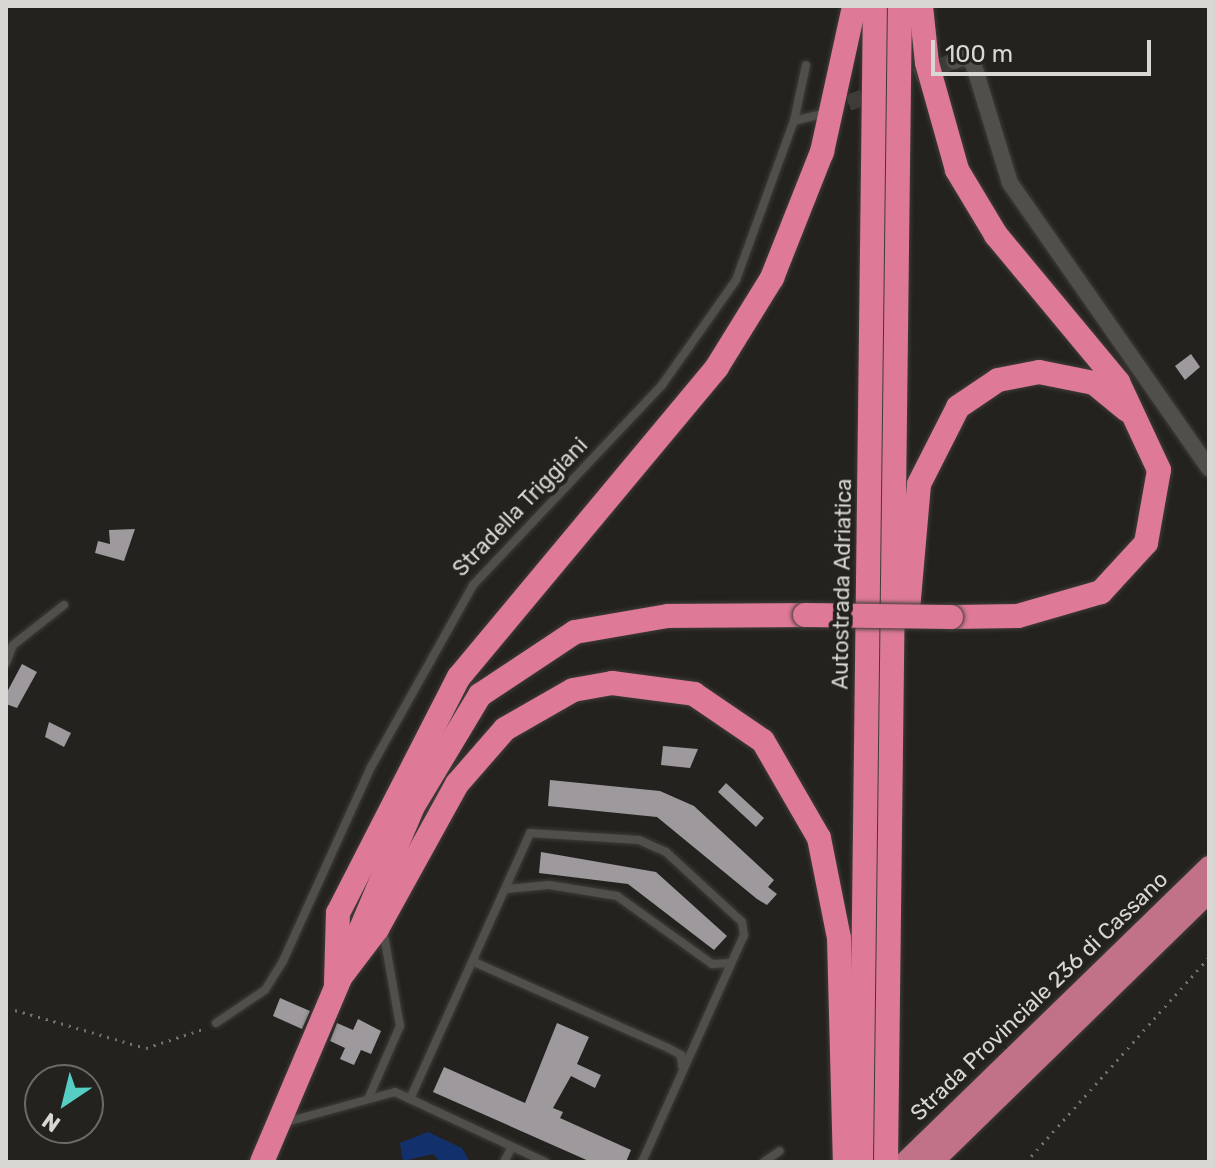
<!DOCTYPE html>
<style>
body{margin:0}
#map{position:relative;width:1215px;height:1168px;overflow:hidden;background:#24221e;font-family:Rubik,sans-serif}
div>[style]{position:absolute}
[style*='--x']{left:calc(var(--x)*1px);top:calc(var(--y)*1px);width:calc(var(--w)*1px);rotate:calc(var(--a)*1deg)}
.water>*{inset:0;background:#12306b}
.building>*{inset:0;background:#9e999d}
.minor-tunnel>*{height:16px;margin-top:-8px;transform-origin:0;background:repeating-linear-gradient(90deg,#3f3d39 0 16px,transparent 0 24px)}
.path>*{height:3px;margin-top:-1.5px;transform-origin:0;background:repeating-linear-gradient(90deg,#74726f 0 2px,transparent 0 8px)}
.roads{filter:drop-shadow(0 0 2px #3e3c39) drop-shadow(0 0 2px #3e3c39)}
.service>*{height:8px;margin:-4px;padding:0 4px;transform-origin:4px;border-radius:4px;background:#514f4a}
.minor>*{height:16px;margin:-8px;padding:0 8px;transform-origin:8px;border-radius:8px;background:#514f4a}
.trunk>*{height:22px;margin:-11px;padding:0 11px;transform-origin:11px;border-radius:11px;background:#c27288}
.motorway>*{height:24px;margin:-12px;padding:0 12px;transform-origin:12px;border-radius:12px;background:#de7a97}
.bridges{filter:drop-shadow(0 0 2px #3e3c39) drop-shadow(0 0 2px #3e3c39)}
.motorway-bridge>*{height:24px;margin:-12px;padding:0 12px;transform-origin:12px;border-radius:12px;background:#de7a97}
span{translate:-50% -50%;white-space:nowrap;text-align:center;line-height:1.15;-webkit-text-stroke:8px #24221e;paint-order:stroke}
.street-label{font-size:22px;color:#d8d7d4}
.frame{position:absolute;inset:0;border:8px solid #d8d7d4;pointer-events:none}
.north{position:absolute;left:24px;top:1064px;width:80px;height:80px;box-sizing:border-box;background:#24221e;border:2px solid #6c6a67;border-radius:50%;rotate:215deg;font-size:22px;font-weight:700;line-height:32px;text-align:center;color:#d8d7d4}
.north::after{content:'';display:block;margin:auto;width:28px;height:36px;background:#56cec3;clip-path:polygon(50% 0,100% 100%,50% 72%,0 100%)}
.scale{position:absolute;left:931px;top:40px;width:220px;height:36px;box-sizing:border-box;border:4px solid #d8d7d4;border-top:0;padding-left:10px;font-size:24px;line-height:28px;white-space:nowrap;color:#d8d7d4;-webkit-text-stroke:6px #24221e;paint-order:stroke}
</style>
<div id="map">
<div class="water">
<div style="clip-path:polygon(428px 1132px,462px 1148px,470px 1162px,440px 1162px,433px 1154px,403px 1161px,400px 1143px)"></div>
</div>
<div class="building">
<div style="clip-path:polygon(1191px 354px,1200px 367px,1185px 380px,1175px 366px)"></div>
<div style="clip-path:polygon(135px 529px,124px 561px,95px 553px,98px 541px,110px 544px,109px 530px)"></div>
<div style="clip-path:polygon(22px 664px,37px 672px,17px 708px,6px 704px,6px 694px)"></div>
<div style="clip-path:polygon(49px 722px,71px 733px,64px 747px,45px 737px)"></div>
<div style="clip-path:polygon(663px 746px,698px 749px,690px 768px,661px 765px)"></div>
<div style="clip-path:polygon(550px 780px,660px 791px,694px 806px,774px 880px,768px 887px,777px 894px,767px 905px,757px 899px,657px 817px,548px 806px)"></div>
<div style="clip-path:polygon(726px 783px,764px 818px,756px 827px,718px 792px)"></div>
<div style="clip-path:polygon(541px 852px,656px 872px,727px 936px,714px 950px,628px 884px,539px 873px)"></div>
<div style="clip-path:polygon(280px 998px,310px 1011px,302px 1029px,273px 1016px)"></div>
<div style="clip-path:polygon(358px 1019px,381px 1031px,371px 1054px,361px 1050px,354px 1065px,340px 1059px,345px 1048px,330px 1041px,337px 1023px,353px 1030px)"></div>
<div style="clip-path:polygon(557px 1023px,589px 1037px,577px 1064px,601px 1075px,595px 1088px,571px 1076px,553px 1108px,563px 1112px,560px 1118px,631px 1150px,626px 1162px,591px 1162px,433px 1092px,444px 1067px,525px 1103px)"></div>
</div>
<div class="minor-tunnel">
<div style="--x:826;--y:112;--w:138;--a:-21.7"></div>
</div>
<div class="path">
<div style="--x:15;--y:1010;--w:136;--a:16.2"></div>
<div style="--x:146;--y:1048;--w:63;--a:-18.4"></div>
<div style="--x:1026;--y:1162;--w:275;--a:-48.2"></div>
</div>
<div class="roads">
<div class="service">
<div style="--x:794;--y:121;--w:57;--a:-77.9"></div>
<div style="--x:6;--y:663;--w:19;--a:-69"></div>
<div style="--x:13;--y:645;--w:65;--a:-38.1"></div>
<div style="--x:507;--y:889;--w:42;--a:-5.4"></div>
<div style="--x:549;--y:885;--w:69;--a:9.2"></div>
<div style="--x:617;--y:896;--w:117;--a:35.6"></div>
<div style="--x:712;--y:964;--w:19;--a:-3"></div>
<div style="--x:474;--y:962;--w:212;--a:23.9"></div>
<div style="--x:668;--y:1048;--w:15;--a:28"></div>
<div style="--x:681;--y:1055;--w:11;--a:85"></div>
<div style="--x:216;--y:1023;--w:59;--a:-34"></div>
<div style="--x:265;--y:990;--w:34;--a:-58"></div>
<div style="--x:283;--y:961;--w:213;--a:-65.6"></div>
<div style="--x:371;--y:767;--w:209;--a:-60.7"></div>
<div style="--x:473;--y:585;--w:275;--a:-46.6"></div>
<div style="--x:662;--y:385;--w:128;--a:-54.8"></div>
<div style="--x:736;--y:280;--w:169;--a:-70"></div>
<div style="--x:794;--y:121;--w:25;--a:-14"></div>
<div style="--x:369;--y:1097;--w:77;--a:-66.4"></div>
<div style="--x:400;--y:1026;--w:97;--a:-100"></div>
<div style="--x:410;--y:1099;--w:292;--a:-65.7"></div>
<div style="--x:530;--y:833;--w:109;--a:3.7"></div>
<div style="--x:639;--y:840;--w:30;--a:24"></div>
<div style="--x:666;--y:852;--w:103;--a:42.6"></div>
<div style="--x:742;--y:922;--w:13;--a:81"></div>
<div style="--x:744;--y:935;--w:249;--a:114.2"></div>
<div style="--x:283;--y:1123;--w:116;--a:-15.5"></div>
<div style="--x:395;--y:1092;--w:166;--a:25"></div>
<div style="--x:504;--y:1162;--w:17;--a:-62"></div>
<div style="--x:764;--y:1162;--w:19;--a:-35"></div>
</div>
<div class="minor">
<div style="--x:954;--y:61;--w:14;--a:-21"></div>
<div style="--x:967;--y:56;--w:12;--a:55"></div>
<div style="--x:974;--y:66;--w:122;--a:72.9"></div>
<div style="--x:1010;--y:183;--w:348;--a:55.1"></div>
</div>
<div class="trunk">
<div style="--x:906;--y:1162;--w:423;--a:-44.2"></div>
<div style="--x:932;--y:1162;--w:387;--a:-44.3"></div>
</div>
<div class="motorway">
<div style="--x:921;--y:6;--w:57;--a:84"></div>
<div style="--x:927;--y:63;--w:111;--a:74.3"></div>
<div style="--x:957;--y:170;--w:76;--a:59"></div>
<div style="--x:996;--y:235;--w:191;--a:50.3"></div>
<div style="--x:1118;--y:382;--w:97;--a:65"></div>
<div style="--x:1159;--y:470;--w:74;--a:100.1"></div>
<div style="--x:1146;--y:543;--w:67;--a:132.6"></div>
<div style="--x:1101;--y:592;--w:86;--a:163.9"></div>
<div style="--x:1018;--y:616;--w:67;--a:179.1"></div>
<div style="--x:908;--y:610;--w:126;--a:-85"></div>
<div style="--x:919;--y:484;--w:86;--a:-63.1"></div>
<div style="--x:958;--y:407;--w:48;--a:-34"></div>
<div style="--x:998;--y:380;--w:42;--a:-11"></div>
<div style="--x:1039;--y:372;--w:56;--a:11.3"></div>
<div style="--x:1094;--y:383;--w:43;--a:39.3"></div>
<div style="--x:336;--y:983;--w:70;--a:-88.4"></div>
<div style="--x:338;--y:913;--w:265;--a:-62.9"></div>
<div style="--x:459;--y:677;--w:403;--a:-50.2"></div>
<div style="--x:717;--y:367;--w:105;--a:-58.3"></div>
<div style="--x:772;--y:278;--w:136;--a:-68.4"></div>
<div style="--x:822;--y:152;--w:149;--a:-77.6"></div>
<div style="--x:336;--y:983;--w:68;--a:-52.8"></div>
<div style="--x:377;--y:929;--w:166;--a:-61.1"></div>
<div style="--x:457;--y:784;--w:73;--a:-48.9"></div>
<div style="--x:505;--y:729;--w:78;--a:-29.8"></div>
<div style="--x:573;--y:690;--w:40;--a:-10"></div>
<div style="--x:612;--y:683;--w:83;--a:7.6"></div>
<div style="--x:694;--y:694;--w:83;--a:34.3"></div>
<div style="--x:763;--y:741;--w:112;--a:60"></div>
<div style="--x:819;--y:838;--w:102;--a:78.7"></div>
<div style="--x:839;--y:938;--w:224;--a:88.5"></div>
<div style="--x:262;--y:1162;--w:384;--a:-67"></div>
<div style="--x:412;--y:808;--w:132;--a:-59"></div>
<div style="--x:480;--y:695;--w:114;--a:-33.6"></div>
<div style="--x:575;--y:632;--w:94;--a:-9.8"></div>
<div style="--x:668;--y:616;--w:137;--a:-0.4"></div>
<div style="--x:861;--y:1162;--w:1156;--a:-89.31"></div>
<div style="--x:886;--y:1162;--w:1156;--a:-89.31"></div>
</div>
</div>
<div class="bridges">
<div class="motorway-bridge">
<div style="--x:805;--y:615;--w:146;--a:0.8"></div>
</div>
</div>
<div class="street-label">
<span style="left:520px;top:507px;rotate:-46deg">Stradella Triggiani</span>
<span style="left:842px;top:584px;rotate:-89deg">Autostrada Adriatica</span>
<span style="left:1039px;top:996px;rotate:-44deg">Strada Provinciale 236 di Cassano</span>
</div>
<div class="frame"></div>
<div class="north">N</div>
<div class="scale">100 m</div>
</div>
